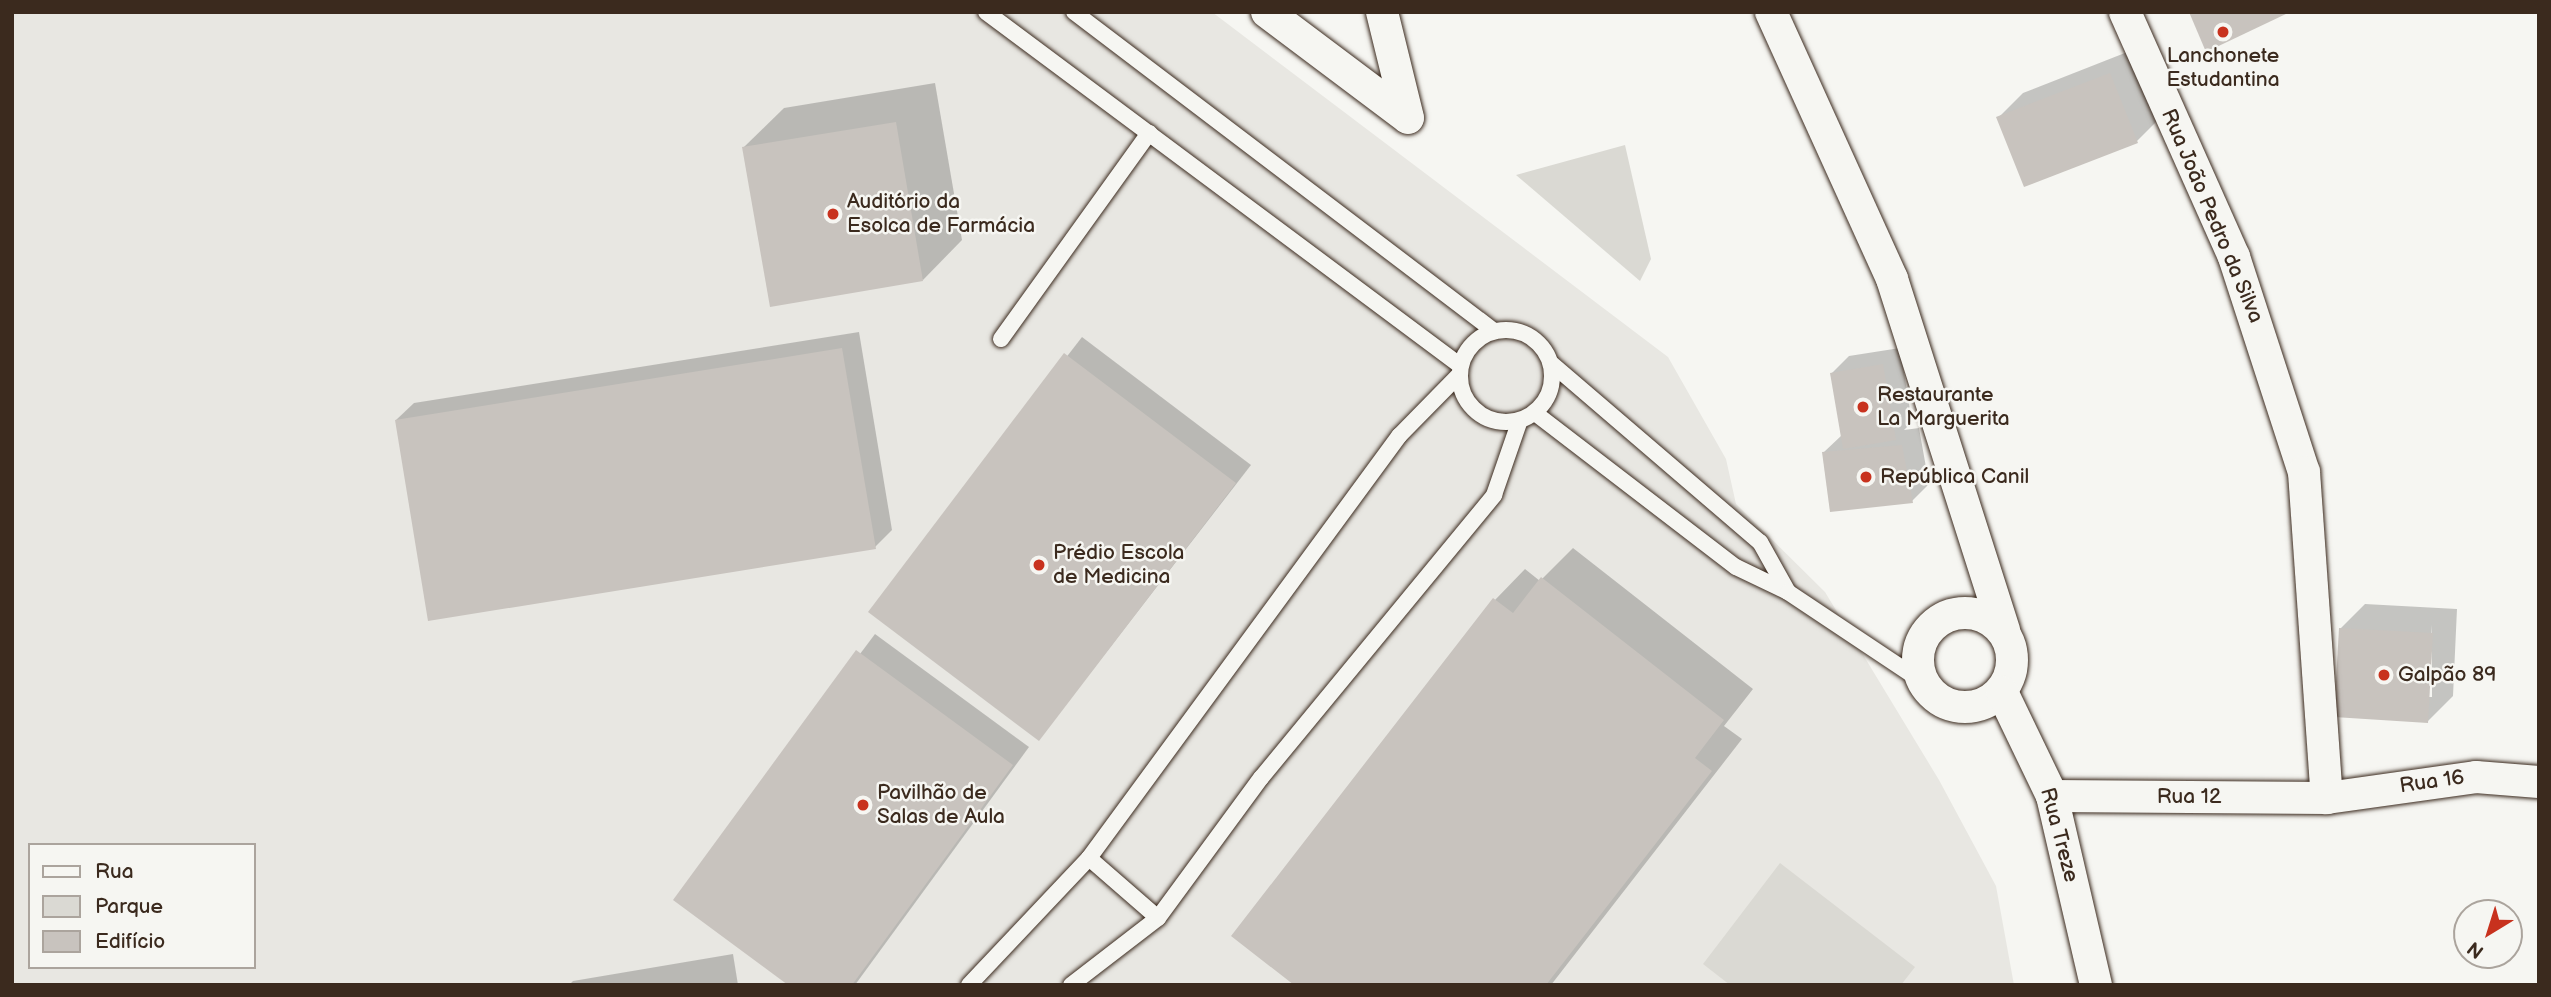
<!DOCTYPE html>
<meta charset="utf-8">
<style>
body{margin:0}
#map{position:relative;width:2551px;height:997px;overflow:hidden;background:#f6f6f2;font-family:"Balsamiq Sans",sans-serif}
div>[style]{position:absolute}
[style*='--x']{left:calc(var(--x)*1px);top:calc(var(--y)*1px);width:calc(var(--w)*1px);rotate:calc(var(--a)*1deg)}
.built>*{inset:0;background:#e8e7e2}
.green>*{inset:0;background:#dad9d3}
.shadow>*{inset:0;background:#0003}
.building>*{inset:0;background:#c8c3be}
.roads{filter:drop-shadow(0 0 2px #3b2a1e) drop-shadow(0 0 2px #3b2a1e)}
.service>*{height:16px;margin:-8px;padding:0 8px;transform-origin:8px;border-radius:8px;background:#f6f6f2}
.service>.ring{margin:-8px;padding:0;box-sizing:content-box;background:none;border:16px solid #f6f6f2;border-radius:50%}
.minor>*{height:32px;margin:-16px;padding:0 16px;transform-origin:16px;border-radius:16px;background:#f6f6f2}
.minor>.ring{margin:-16px;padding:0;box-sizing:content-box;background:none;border:32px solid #f6f6f2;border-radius:50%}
.dots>*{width:19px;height:19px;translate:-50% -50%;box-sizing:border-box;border:4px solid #f6f6f2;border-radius:50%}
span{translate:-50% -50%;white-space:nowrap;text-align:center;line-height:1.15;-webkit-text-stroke:5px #f6f6f2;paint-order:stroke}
.poi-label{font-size:21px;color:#3b2a1e}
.left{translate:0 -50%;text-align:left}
.street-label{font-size:21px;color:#3b2a1e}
.frame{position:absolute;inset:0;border:14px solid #3b2a1e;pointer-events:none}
.legend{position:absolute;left:28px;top:843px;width:228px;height:126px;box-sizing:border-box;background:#f6f6f2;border:2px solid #aba49d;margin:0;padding:9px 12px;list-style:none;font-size:21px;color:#3b2a1e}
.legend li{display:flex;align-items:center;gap:14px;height:35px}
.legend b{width:35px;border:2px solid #aba49d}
.north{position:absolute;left:2453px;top:899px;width:70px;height:70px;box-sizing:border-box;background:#f6f6f2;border:2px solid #aba49d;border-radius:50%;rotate:218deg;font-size:19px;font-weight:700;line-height:28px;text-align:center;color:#3b2a1e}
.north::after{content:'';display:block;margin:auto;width:24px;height:32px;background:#c8321e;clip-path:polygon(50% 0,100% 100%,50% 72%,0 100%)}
</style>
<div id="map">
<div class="built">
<div style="clip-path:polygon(evenodd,12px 12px,1212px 12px,1668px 357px,1726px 459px,1736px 504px,1825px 592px,1939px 780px,1996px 886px,2014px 985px,12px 985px,12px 12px,30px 845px,254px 845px,254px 967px,30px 967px,30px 845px)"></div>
</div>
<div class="green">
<div style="clip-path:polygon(1625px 145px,1651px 259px,1640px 281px,1516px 175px)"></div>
<div style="clip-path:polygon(1780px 863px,1915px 967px,1901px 985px,1730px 985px,1703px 964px)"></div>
</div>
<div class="shadow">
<div style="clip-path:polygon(2135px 49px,2161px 117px,2137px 141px,1998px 118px,2023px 93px)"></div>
<div style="clip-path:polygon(935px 83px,962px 240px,923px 280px,744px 147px,784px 108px)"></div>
<div style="clip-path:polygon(859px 332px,892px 530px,875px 547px,396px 420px,414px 403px)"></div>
<div style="clip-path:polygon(1082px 337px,1251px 465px,1039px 739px,870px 611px)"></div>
<div style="clip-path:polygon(1900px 348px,1912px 422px,1904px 430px,1919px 428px,1929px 484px,1912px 501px,1824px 452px,1842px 435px,1832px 373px,1849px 356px)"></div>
<div style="clip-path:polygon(1573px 548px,1753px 689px,1724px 726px,1742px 739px,1551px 985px,1297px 985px,1495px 600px,1525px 569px,1540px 581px)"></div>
<div style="clip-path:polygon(evenodd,2365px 604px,2457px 609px,2453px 696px,2428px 721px,2340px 629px,2365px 604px,2432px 625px,2432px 697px,2428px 697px,2432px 625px)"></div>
<div style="clip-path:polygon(875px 634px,1029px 747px,855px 985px,791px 985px,675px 900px)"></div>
<div style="clip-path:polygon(733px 954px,738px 985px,569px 985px,573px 981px)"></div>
</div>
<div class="building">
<div style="clip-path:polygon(2189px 12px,2290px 12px,2206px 52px)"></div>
<div style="clip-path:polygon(2110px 73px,2138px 143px,2024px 187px,1996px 117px)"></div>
<div style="clip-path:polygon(896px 122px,923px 281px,770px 307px,742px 147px)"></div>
<div style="clip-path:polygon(842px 348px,876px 549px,428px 621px,395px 420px)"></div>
<div style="clip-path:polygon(1064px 353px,1236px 483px,1039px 741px,868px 612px)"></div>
<div style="clip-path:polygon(1883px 364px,1896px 440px,1843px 449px,1830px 373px)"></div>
<div style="clip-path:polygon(1902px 445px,1913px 503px,1830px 512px,1822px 452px)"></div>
<div style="clip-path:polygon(1541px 577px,1724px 720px,1695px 758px,1712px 771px,1546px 985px,1294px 985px,1231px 936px,1493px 598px,1513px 613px)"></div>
<div style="clip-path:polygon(2339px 628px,2433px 633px,2428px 723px,2334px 717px)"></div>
<div style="clip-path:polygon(856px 650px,1013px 765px,852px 985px,788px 985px,673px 900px)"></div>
</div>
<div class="roads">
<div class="service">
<div style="--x:986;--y:12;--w:592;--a:36.7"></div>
<div style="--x:1074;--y:12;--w:527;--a:37.22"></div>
<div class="ring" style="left:1460px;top:330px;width:76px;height:76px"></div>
<div style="--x:1001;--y:339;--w:254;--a:-54.3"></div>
<div style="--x:1552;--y:364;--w:274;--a:40.6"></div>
<div style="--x:1760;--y:542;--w:57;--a:60.8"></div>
<div style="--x:1535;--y:413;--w:253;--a:37.5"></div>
<div style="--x:1736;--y:567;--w:58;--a:25.7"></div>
<div style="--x:1788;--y:592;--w:162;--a:33.7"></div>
<div style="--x:1089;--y:858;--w:91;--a:41"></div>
<div style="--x:969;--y:985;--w:175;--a:-46.6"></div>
<div style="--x:1089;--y:858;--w:524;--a:-53.7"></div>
<div style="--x:1399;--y:436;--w:87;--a:-45.5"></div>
<div style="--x:1071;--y:985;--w:110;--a:-37.6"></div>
<div style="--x:1158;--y:918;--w:174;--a:-53.7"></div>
<div style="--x:1261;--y:778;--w:367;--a:-50.5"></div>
<div style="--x:1494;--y:495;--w:79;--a:-70.9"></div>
</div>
<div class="minor">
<div style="--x:1267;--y:12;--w:176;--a:36.9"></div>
<div style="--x:1382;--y:12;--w:109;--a:76.2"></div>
<div style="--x:1771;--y:12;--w:293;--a:65.6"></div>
<div style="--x:1892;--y:279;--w:369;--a:72.3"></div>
<div style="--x:2125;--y:12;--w:268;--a:66"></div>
<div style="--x:2234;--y:257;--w:226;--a:72"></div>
<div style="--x:2304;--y:472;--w:327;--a:86"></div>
<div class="ring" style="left:1918px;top:613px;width:62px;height:62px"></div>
<div style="--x:2002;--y:692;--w:115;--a:64.3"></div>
<div style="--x:2052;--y:796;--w:194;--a:76.9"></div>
<div style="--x:2052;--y:796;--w:275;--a:0.4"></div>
<div style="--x:2327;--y:798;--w:150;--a:-8"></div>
<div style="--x:2476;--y:777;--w:63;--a:4.5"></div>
</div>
</div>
<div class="dots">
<div style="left:2223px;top:32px;background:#c8321e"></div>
<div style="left:833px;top:214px;background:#c8321e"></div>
<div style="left:1863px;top:407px;background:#c8321e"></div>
<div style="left:1866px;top:477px;background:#c8321e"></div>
<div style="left:1039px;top:565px;background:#c8321e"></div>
<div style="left:2384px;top:675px;background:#c8321e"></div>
<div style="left:863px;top:805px;background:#c8321e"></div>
</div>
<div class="poi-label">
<span style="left:2223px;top:68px">Lanchonete<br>Estudantina</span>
<span class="left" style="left:847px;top:214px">Auditório da<br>Esolca de Farmácia</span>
<span class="left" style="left:1877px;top:407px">Restaurante<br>La Marguerita</span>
<span class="left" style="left:1880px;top:477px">República Canil</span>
<span class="left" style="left:1053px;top:565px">Prédio Escola<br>de Medicina</span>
<span class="left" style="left:2398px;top:675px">Galpão 89</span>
<span class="left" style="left:877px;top:805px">Pavilhão de<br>Salas de Aula</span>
</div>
<div class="street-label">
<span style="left:2212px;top:216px;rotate:67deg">Rua João Pedro da Silva</span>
<span style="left:2432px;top:782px;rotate:-8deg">Rua 16</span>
<span style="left:2189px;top:797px">Rua 12</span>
<span style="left:2059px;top:835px;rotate:75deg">Rua Treze</span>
</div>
<div class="frame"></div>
<ul class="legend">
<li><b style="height:9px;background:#f6f6f2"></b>Rua</li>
<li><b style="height:19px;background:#dad9d3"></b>Parque</li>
<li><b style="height:19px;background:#c8c3be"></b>Edifício</li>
</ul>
<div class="north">N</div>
</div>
